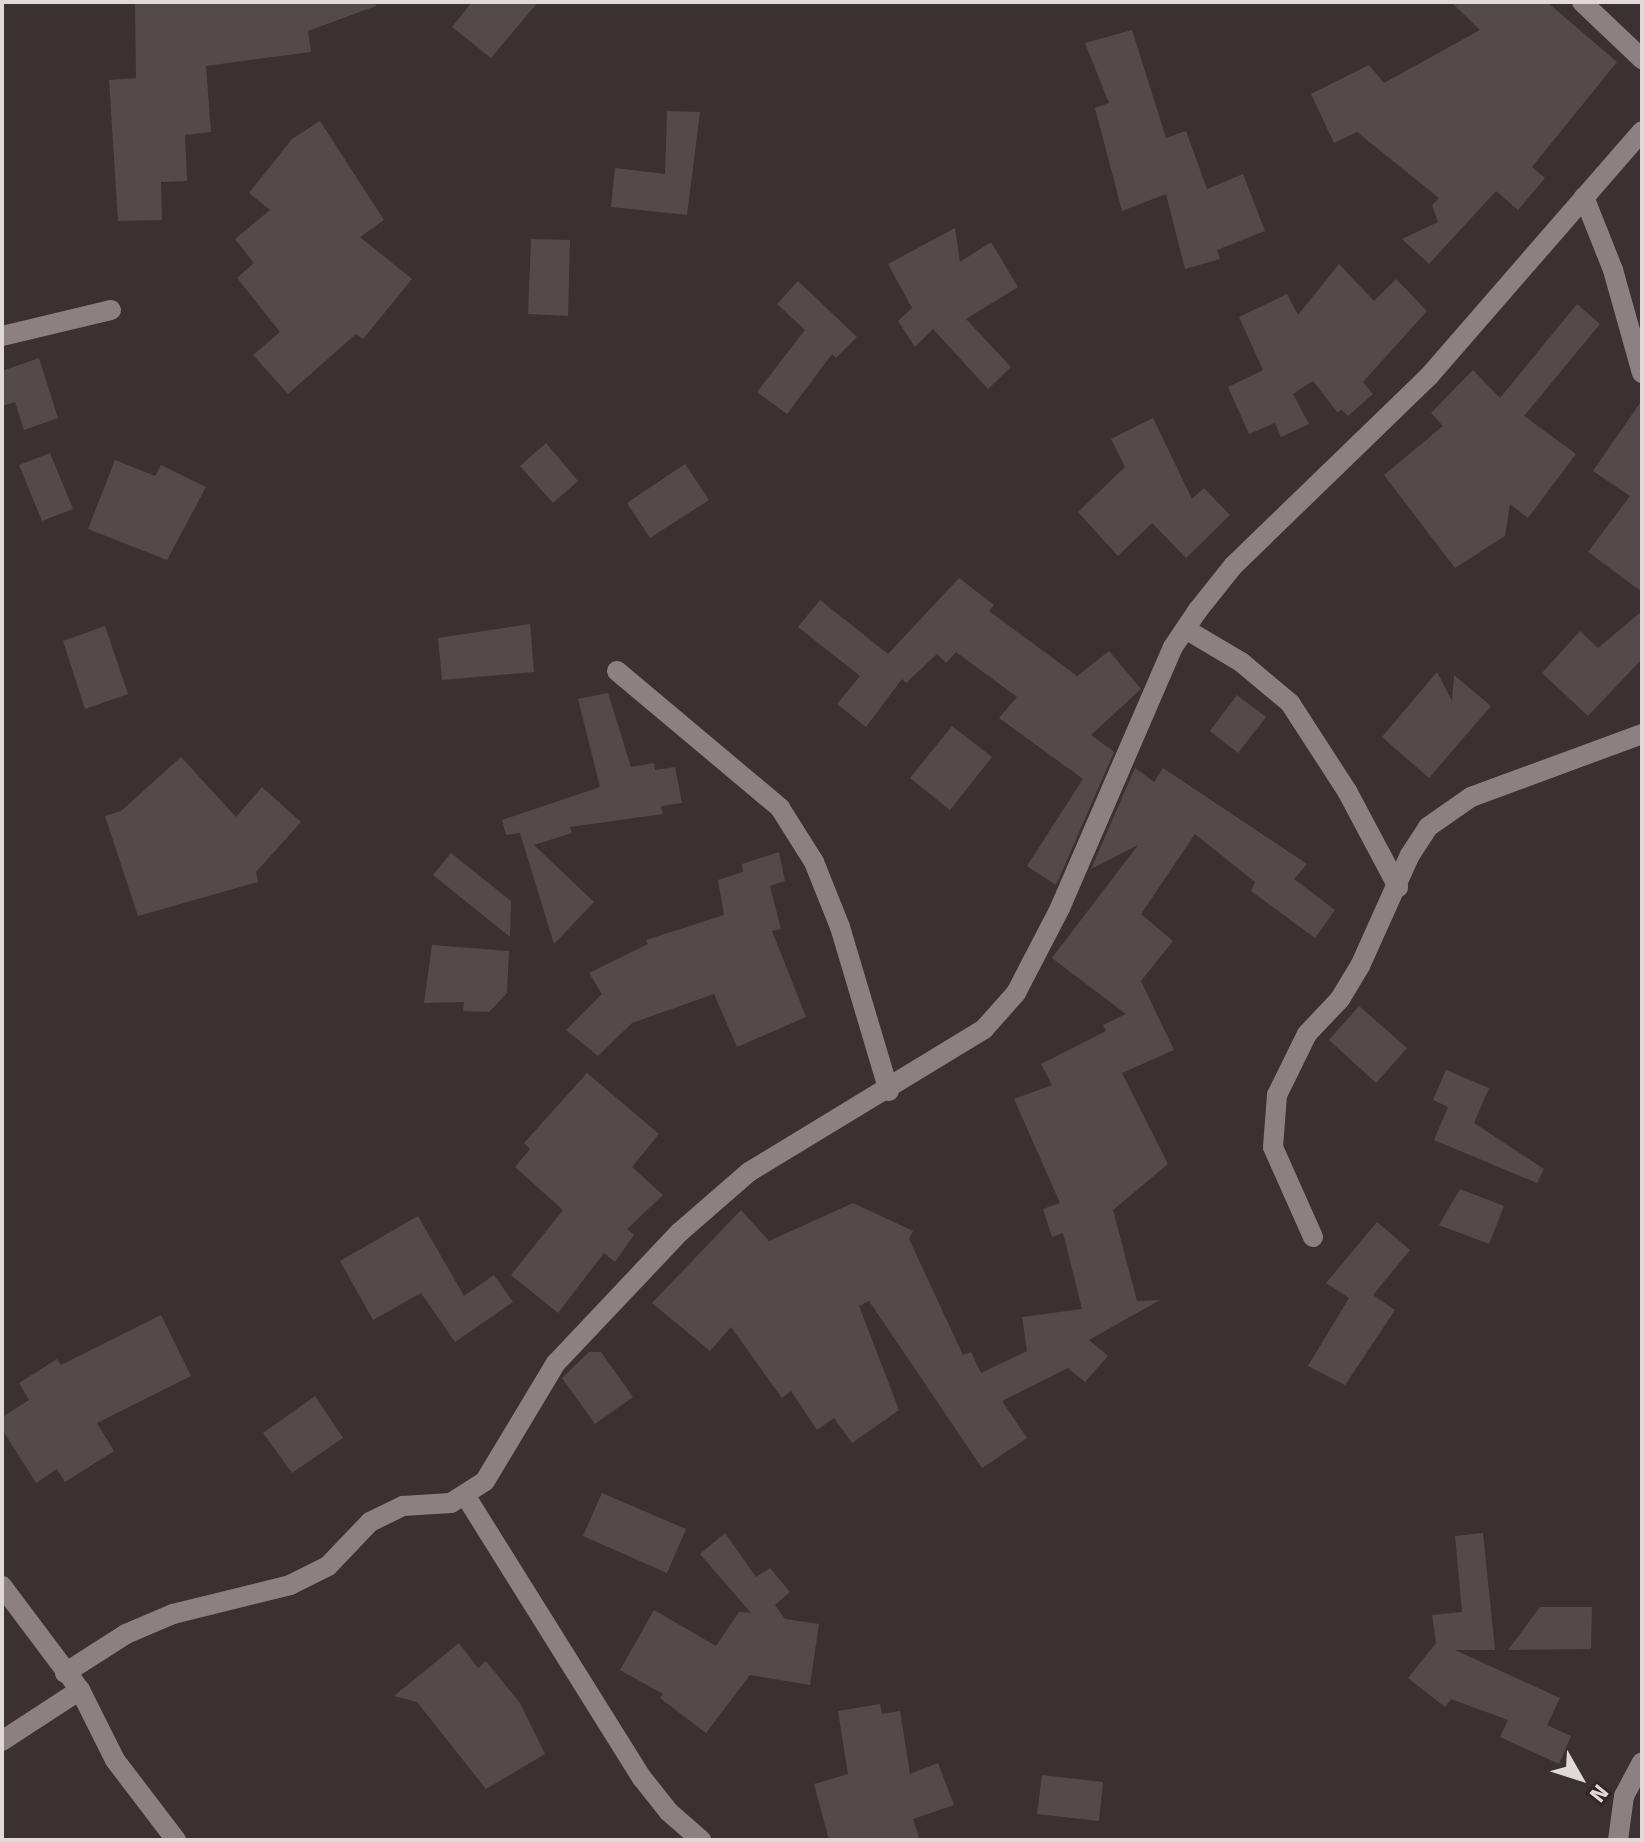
<!DOCTYPE html>
<style>
body{margin:0}
#map{position:relative;width:1644px;height:1842px;overflow:hidden;background:#3b3132;font-family:"Fira Sans",sans-serif}
div>[style]{position:absolute}
[style*='--x']{left:calc(var(--x)*1px);top:calc(var(--y)*1px);width:calc(var(--w)*1px);rotate:calc(var(--a)*1deg)}
.building>*{inset:0;background:#554a4b}
.minor>*{height:20px;margin:-10px;padding:0 10px;transform-origin:10px;border-radius:10px;background:#8d8082}
span{translate:-50% -50%;white-space:nowrap;text-align:center;line-height:1.15;-webkit-text-stroke:7px #312728;paint-order:stroke}
.frame{position:absolute;inset:0;border:4px solid #dfd9da;pointer-events:none}
.north{position:absolute;left:1540px;top:1738px;width:80px;height:80px;-webkit-text-stroke:6px #312728;paint-order:stroke;rotate:129deg;font-size:22px;font-weight:700;line-height:32px;text-align:center;color:#dfd9da}
.north::after{content:'';display:block;margin:auto;width:28px;height:36px;background:#dfd9da;clip-path:polygon(50% 0,100% 100%,50% 72%,0 100%)}
</style>
<div id="map">
<div class="building">
<div style="clip-path:polygon(135px 2px,375px 2px,376px 6px,308px 31px,311px 52px,206px 66px,211px 132px,185px 135px,187px 181px,161px 182px,162px 220px,118px 221px,109px 80px,136px 78px)"></div>
<div style="clip-path:polygon(472px 2px,538px 2px,491px 58px,452px 27px)"></div>
<div style="clip-path:polygon(1451px 2px,1547px 2px,1617px 62px,1532px 167px,1545px 178px,1518px 210px,1496px 191px,1429px 264px,1402px 239px,1438px 222px,1432px 205px,1439px 198px,1357px 132px,1334px 143px,1311px 94px,1369px 65px,1384px 83px,1480px 30px)"></div>
<div style="clip-path:polygon(1132px 30px,1166px 138px,1186px 131px,1207px 189px,1243px 174px,1265px 231px,1217px 250px,1220px 259px,1185px 269px,1166px 194px,1122px 211px,1095px 108px,1109px 103px,1085px 43px)"></div>
<div style="clip-path:polygon(667px 111px,700px 112px,687px 215px,611px 207px,615px 168px,665px 174px)"></div>
<div style="clip-path:polygon(320px 121px,384px 220px,360px 237px,412px 279px,363px 339px,356px 334px,288px 394px,253px 355px,280px 332px,237px 278px,254px 263px,235px 239px,270px 210px,249px 193px,292px 139px)"></div>
<div style="clip-path:polygon(955px 228px,960px 262px,991px 242px,1018px 287px,966px 319px,1011px 367px,988px 389px,933px 329px,915px 347px,898px 321px,912px 308px,888px 264px)"></div>
<div style="clip-path:polygon(531px 239px,570px 240px,568px 316px,528px 314px)"></div>
<div style="clip-path:polygon(1339px 264px,1374px 301px,1396px 279px,1427px 311px,1363px 382px,1373px 394px,1348px 416px,1342px 410px,1337px 412px,1313px 381px,1293px 394px,1309px 424px,1281px 437px,1275px 423px,1249px 434px,1228px 387px,1263px 370px,1239px 317px,1287px 294px,1298px 315px)"></div>
<div style="clip-path:polygon(798px 281px,857px 337px,836px 358px,832px 354px,787px 414px,757px 392px,805px 330px,777px 304px)"></div>
<div style="clip-path:polygon(1577px 304px,1600px 324px,1524px 416px,1576px 454px,1528px 518px,1510px 504px,1505px 536px,1455px 568px,1384px 475px,1443px 426px,1431px 413px,1473px 370px,1500px 398px)"></div>
<div style="clip-path:polygon(39px 358px,58px 418px,24px 430px,15px 402px,2px 406px,2px 371px)"></div>
<div style="clip-path:polygon(1642px 400px,1642px 592px,1588px 552px,1630px 496px,1593px 471px)"></div>
<div style="clip-path:polygon(1153px 418px,1192px 499px,1204px 488px,1230px 515px,1186px 558px,1152px 523px,1118px 556px,1078px 512px,1125px 467px,1111px 439px)"></div>
<div style="clip-path:polygon(546px 443px,578px 481px,553px 503px,520px 466px)"></div>
<div style="clip-path:polygon(50px 453px,73px 509px,42px 521px,19px 465px)"></div>
<div style="clip-path:polygon(115px 460px,155px 476px,161px 465px,206px 487px,167px 560px,88px 529px)"></div>
<div style="clip-path:polygon(685px 464px,709px 500px,650px 538px,627px 503px)"></div>
<div style="clip-path:polygon(959px 578px,994px 605px,989px 611px,1077px 676px,1109px 651px,1141px 689px,1091px 735px,1114px 752px,1056px 885px,1027px 866px,1083px 779px,999px 718px,1017px 697px,956px 652px,946px 663px,937px 654px,906px 683px,902px 679px,866px 727px,837px 704px,860px 676px,798px 627px,820px 600px,888px 654px)"></div>
<div style="clip-path:polygon(1642px 611px,1642px 659px,1588px 716px,1542px 673px,1580px 631px,1598px 648px)"></div>
<div style="clip-path:polygon(530px 624px,534px 672px,442px 680px,438px 638px)"></div>
<div style="clip-path:polygon(105px 626px,128px 694px,85px 709px,63px 641px)"></div>
<div style="clip-path:polygon(1437px 672px,1452px 701px,1454px 675px,1491px 706px,1429px 778px,1382px 737px)"></div>
<div style="clip-path:polygon(608px 693px,631px 767px,654px 763px,655px 770px,675px 767px,682px 803px,661px 806px,663px 814px,570px 827px,572px 833px,534px 845px,594px 902px,554px 944px,520px 833px,506px 835px,502px 820px,600px 787px,578px 699px)"></div>
<div style="clip-path:polygon(1237px 695px,1266px 717px,1238px 753px,1210px 731px)"></div>
<div style="clip-path:polygon(952px 726px,992px 757px,950px 810px,910px 778px)"></div>
<div style="clip-path:polygon(181px 757px,236px 817px,262px 787px,301px 822px,256px 872px,258px 882px,138px 916px,105px 816px,121px 811px)"></div>
<div style="clip-path:polygon(1135px 768px,1154px 782px,1163px 768px,1307px 864px,1294px 879px,1335px 910px,1315px 938px,1251px 891px,1255px 882px,1195px 834px,1141px 914px,1173px 941px,1141px 981px,1174px 1050px,1122px 1073px,1168px 1164px,1113px 1210px,1137px 1301px,1160px 1300px,1089px 1340px,1108px 1356px,1085px 1382px,1068px 1368px,1002px 1401px,1027px 1438px,982px 1468px,869px 1301px,859px 1306px,899px 1410px,852px 1443px,834px 1418px,817px 1430px,791px 1391px,782px 1398px,731px 1327px,710px 1351px,652px 1303px,741px 1210px,769px 1241px,853px 1203px,913px 1231px,909px 1239px,963px 1355px,971px 1352px,981px 1373px,1027px 1351px,1022px 1317px,1082px 1309px,1063px 1233px,1052px 1237px,1043px 1209px,1060px 1203px,1014px 1099px,1052px 1085px,1041px 1064px,1106px 1031px,1103px 1025px,1126px 1014px,1052px 958px,1138px 845px,1091px 869px)"></div>
<div style="clip-path:polygon(779px 852px,785px 881px,770px 886px,781px 929px,772px 931px,806px 1017px,737px 1047px,714px 994px,632px 1023px,598px 1056px,566px 1030px,602px 994px,589px 973px,648px 944px,646px 940px,724px 915px,718px 880px,743px 872px,742px 864px)"></div>
<div style="clip-path:polygon(451px 853px,511px 901px,510px 937px,433px 875px)"></div>
<div style="clip-path:polygon(432px 945px,509px 951px,507px 993px,489px 1012px,463px 1011px,464px 1002px,424px 1003px)"></div>
<div style="clip-path:polygon(1359px 1006px,1407px 1048px,1376px 1083px,1329px 1040px)"></div>
<div style="clip-path:polygon(1446px 1070px,1489px 1088px,1474px 1123px,1544px 1169px,1537px 1183px,1434px 1140px,1448px 1107px,1433px 1100px)"></div>
<div style="clip-path:polygon(587px 1073px,659px 1134px,632px 1167px,663px 1195px,627px 1229px,634px 1235px,615px 1262px,604px 1253px,558px 1313px,511px 1275px,563px 1210px,515px 1167px,530px 1149px,524px 1143px)"></div>
<div style="clip-path:polygon(1460px 1189px,1504px 1206px,1489px 1244px,1439px 1225px)"></div>
<div style="clip-path:polygon(418px 1216px,464px 1296px,494px 1275px,513px 1302px,455px 1342px,421px 1293px,373px 1320px,340px 1261px)"></div>
<div style="clip-path:polygon(1377px 1222px,1410px 1250px,1373px 1295px,1395px 1310px,1345px 1385px,1308px 1366px,1349px 1298px,1326px 1283px)"></div>
<div style="clip-path:polygon(161px 1315px,191px 1376px,97px 1423px,114px 1451px,65px 1482px,57px 1469px,36px 1483px,2px 1429px,2px 1417px,29px 1400px,19px 1383px,57px 1359px,61px 1365px)"></div>
<div style="clip-path:polygon(589px 1352px,601px 1352px,633px 1397px,595px 1424px,562px 1378px)"></div>
<div style="clip-path:polygon(315px 1396px,343px 1438px,292px 1473px,263px 1433px)"></div>
<div style="clip-path:polygon(602px 1493px,686px 1529px,667px 1573px,583px 1536px)"></div>
<div style="clip-path:polygon(725px 1533px,756px 1577px,770px 1568px,790px 1592px,775px 1605px,785px 1619px,819px 1624px,810px 1685px,750px 1675px,706px 1733px,660px 1698px,663px 1694px,620px 1670px,654px 1610px,716px 1646px,739px 1612px,751px 1613px,700px 1554px)"></div>
<div style="clip-path:polygon(1483px 1533px,1495px 1650px,1455px 1650px,1560px 1698px,1547px 1725px,1571px 1736px,1559px 1764px,1500px 1737px,1508px 1720px,1451px 1699px,1445px 1707px,1408px 1678px,1436px 1643px,1432px 1615px,1462px 1612px,1455px 1536px)"></div>
<div style="clip-path:polygon(1540px 1607px,1592px 1607px,1591px 1649px,1508px 1650px)"></div>
<div style="clip-path:polygon(459px 1643px,478px 1668px,486px 1661px,520px 1703px,545px 1754px,486px 1789px,417px 1702px,394px 1696px)"></div>
<div style="clip-path:polygon(880px 1704px,882px 1714px,900px 1711px,910px 1774px,938px 1763px,954px 1805px,913px 1819px,920px 1840px,829px 1840px,814px 1784px,848px 1774px,838px 1711px)"></div>
<div style="clip-path:polygon(1042px 1775px,1103px 1782px,1099px 1821px,1037px 1814px)"></div>
</div>
<div class="minor">
<div style="--x:1582;--y:2;--w:83;--a:43.5"></div>
<div style="--x:1584;--y:197;--w:79;--a:68.3"></div>
<div style="--x:1613;--y:270;--w:107;--a:74.3"></div>
<div style="--x:2;--y:336;--w:112;--a:-13.4"></div>
<div style="--x:1187;--y:630;--w:63;--a:30.7"></div>
<div style="--x:1241;--y:662;--w:64;--a:39.9"></div>
<div style="--x:1290;--y:703;--w:105;--a:57.1"></div>
<div style="--x:1347;--y:791;--w:109;--a:62"></div>
<div style="--x:617;--y:671;--w:213;--a:40"></div>
<div style="--x:780;--y:808;--w:64;--a:57.8"></div>
<div style="--x:814;--y:862;--w:70;--a:68.2"></div>
<div style="--x:840;--y:927;--w:171;--a:73.4"></div>
<div style="--x:1313;--y:1237;--w:98;--a:-114"></div>
<div style="--x:1273;--y:1147;--w:52;--a:-85.6"></div>
<div style="--x:1277;--y:1095;--w:68;--a:-63.8"></div>
<div style="--x:1307;--y:1034;--w:48;--a:-46.7"></div>
<div style="--x:1340;--y:999;--w:39;--a:-59"></div>
<div style="--x:1360;--y:966;--w:122;--a:-65.8"></div>
<div style="--x:1410;--y:855;--w:33;--a:-57"></div>
<div style="--x:1428;--y:827;--w:52;--a:-34.9"></div>
<div style="--x:1471;--y:797;--w:182;--a:-20.2"></div>
<div style="--x:465;--y:1495;--w:334;--a:58"></div>
<div style="--x:642;--y:1778;--w:43;--a:51.5"></div>
<div style="--x:669;--y:1812;--w:43;--a:41.2"></div>
<div style="--x:2;--y:1586;--w:130;--a:53.1"></div>
<div style="--x:80;--y:1690;--w:78;--a:63.4"></div>
<div style="--x:115;--y:1760;--w:101;--a:52.7"></div>
<div style="--x:65;--y:1673;--w:72;--a:-32.6"></div>
<div style="--x:126;--y:1634;--w:51;--a:-23.1"></div>
<div style="--x:173;--y:1614;--w:121;--a:-13.9"></div>
<div style="--x:290;--y:1585;--w:42;--a:-26.6"></div>
<div style="--x:328;--y:1566;--w:61;--a:-46.3"></div>
<div style="--x:370;--y:1522;--w:37;--a:-26"></div>
<div style="--x:403;--y:1506;--w:48;--a:-3.6"></div>
<div style="--x:451;--y:1503;--w:40;--a:-32.9"></div>
<div style="--x:485;--y:1481;--w:138;--a:-59"></div>
<div style="--x:556;--y:1363;--w:180;--a:-46.6"></div>
<div style="--x:680;--y:1232;--w:91;--a:-41"></div>
<div style="--x:749;--y:1172;--w:275;--a:-31.3"></div>
<div style="--x:984;--y:1029;--w:48;--a:-48.4"></div>
<div style="--x:1016;--y:993;--w:96;--a:-62.6"></div>
<div style="--x:1060;--y:908;--w:284;--a:-66.6"></div>
<div style="--x:1173;--y:647;--w:45;--a:-56"></div>
<div style="--x:1198;--y:610;--w:56;--a:-51.5"></div>
<div style="--x:1233;--y:566;--w:274;--a:-44.1"></div>
<div style="--x:1430;--y:375;--w:323;--a:-49"></div>
<div style="--x:2;--y:1741;--w:93;--a:-33.2"></div>
<div style="--x:1618;--y:1840;--w:44;--a:-82.2"></div>
<div style="--x:1624;--y:1796;--w:38;--a:-62"></div>
</div>
<div class="frame"></div>
<div class="north">N</div>
</div>
